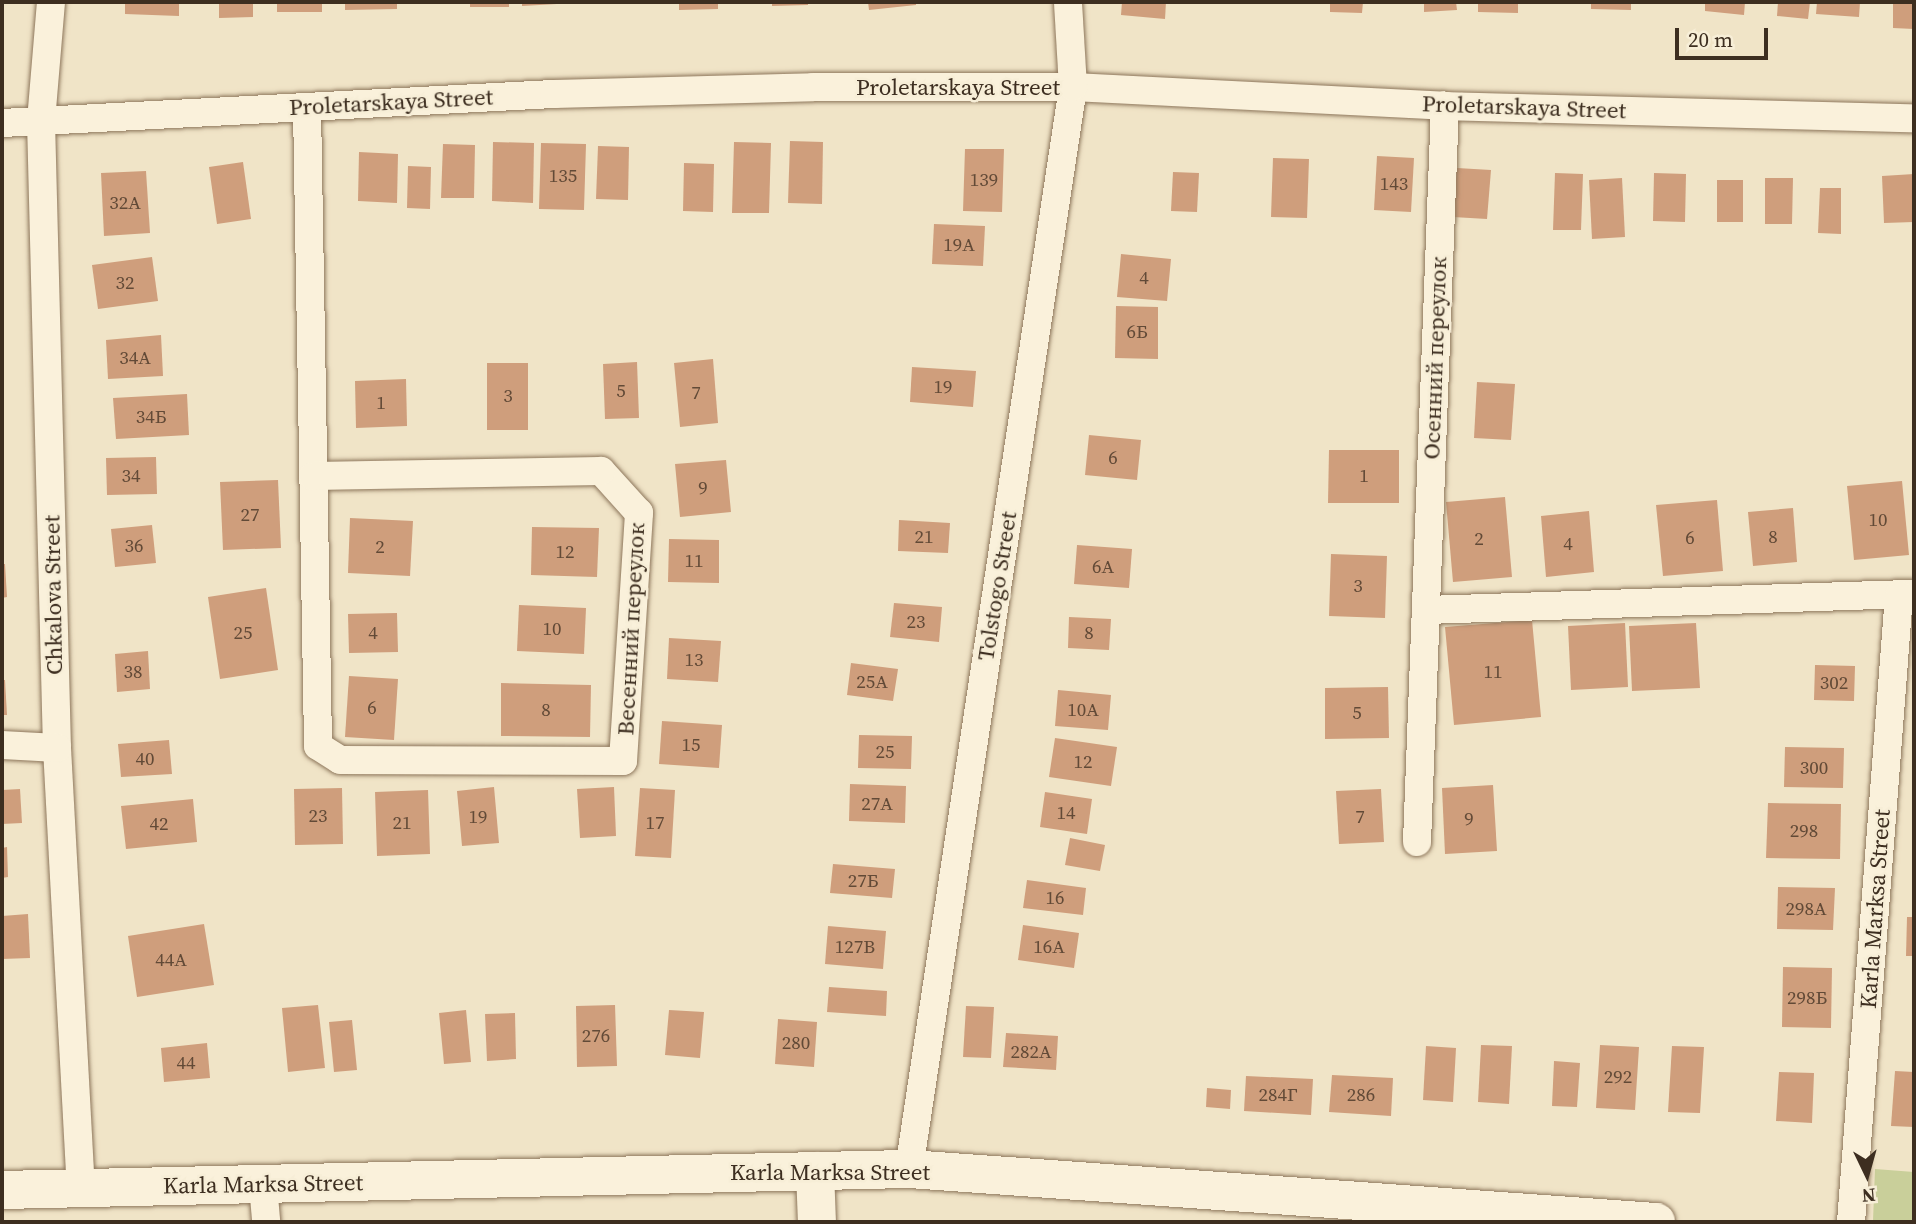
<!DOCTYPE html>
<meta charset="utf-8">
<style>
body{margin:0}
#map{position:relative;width:1916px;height:1224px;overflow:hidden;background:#f0e4c7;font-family:"Source Serif 4",serif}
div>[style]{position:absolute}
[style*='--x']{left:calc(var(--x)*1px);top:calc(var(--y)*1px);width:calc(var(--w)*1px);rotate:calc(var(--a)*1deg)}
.green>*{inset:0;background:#c9cf9a}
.building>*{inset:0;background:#cf9e7c}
.roads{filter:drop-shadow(0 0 2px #8d765b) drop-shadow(0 0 2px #8d765b)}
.street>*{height:28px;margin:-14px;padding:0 14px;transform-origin:14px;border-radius:14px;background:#faf1db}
.secondary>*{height:38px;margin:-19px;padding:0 19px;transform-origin:19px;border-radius:19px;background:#faf1db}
span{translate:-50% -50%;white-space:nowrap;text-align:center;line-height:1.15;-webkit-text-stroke:5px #f7eed7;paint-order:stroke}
.number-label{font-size:19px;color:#624a37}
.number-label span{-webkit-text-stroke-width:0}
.street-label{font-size:23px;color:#3d2e20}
.frame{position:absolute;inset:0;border:4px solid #3d2e20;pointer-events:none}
.north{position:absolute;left:1832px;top:1140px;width:70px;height:70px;-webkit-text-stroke:5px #f7eed7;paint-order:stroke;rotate:175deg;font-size:19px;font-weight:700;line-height:28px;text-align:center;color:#3d2e20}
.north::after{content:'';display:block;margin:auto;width:24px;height:32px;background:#3d2e20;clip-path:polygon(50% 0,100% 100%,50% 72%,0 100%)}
.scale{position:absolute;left:1675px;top:28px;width:93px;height:32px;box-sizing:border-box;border:4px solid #3d2e20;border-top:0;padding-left:9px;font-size:21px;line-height:24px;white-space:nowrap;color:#3d2e20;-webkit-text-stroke:5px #f7eed7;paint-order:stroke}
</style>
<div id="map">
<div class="green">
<div style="clip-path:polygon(1875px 1169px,1914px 1172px,1914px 1222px,1873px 1221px)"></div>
</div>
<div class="building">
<div style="clip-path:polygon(125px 2px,179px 2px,179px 16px,125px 14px)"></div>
<div style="clip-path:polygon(219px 2px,253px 2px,253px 17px,219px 18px)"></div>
<div style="clip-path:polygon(277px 2px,322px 2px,322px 12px,277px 12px)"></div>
<div style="clip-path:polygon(345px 2px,397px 2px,397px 9px,345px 10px)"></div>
<div style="clip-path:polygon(470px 2px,509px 2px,509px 7px,470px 7px)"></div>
<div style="clip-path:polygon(522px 2px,557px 2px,557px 4px,522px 6px)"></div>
<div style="clip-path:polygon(679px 2px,718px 2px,718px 9px,679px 10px)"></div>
<div style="clip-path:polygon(772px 2px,808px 2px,808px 5px,772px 6px)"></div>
<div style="clip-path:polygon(868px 2px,916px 2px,916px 5px,869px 10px)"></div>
<div style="clip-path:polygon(1122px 2px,1166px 2px,1165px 19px,1121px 15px)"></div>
<div style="clip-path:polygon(1330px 2px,1363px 2px,1362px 13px,1330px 12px)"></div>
<div style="clip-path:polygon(1424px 2px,1456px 2px,1457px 10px,1424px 12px)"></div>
<div style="clip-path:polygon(1478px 2px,1518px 2px,1518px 13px,1478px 12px)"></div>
<div style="clip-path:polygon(1591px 2px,1631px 2px,1631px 10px,1591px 9px)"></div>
<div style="clip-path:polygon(1705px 2px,1745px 2px,1744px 15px,1705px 11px)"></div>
<div style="clip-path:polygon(1778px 2px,1810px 2px,1808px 19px,1777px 16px)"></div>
<div style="clip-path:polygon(1817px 2px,1860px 2px,1859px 17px,1816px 14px)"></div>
<div style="clip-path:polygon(1893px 2px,1914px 2px,1914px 29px,1893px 28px)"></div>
<div style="clip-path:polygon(790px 141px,823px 142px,822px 204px,788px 203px)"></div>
<div style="clip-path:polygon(493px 142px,534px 143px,533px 203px,492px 201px)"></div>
<div style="clip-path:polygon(734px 142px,771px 143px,769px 213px,732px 213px)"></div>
<div style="clip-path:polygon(541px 143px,586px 144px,584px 210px,539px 209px)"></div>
<div style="clip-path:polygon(443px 144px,475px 145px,474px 198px,441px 198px)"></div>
<div style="clip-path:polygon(598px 146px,629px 147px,628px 200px,596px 199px)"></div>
<div style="clip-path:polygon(965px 149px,1004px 149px,1002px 212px,963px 211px)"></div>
<div style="clip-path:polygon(359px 152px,398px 154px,397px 203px,358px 201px)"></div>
<div style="clip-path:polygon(1377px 156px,1414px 158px,1411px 212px,1374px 210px)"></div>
<div style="clip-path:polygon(1273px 158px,1309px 159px,1307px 218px,1271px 217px)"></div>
<div style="clip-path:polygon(243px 162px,251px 219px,217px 224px,209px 167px)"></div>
<div style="clip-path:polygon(684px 163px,714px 164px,713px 212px,683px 211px)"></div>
<div style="clip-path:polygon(408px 166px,431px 167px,430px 209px,407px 208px)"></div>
<div style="clip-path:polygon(1457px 168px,1491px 170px,1487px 219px,1453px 217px)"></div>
<div style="clip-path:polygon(146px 171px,150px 233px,104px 236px,101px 173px)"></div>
<div style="clip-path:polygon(1173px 172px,1199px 173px,1197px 212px,1171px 211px)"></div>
<div style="clip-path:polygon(1555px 173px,1583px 174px,1581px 230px,1553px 230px)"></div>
<div style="clip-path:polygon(1654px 173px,1686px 174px,1685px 222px,1653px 221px)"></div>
<div style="clip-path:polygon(1914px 174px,1914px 222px,1884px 223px,1882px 176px)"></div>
<div style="clip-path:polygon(1622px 178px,1625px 237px,1592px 239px,1589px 180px)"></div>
<div style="clip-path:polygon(1765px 178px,1793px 178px,1792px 224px,1765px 224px)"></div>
<div style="clip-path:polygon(1717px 180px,1743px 180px,1743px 222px,1717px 222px)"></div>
<div style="clip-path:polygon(1820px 188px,1841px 188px,1841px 234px,1818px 233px)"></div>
<div style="clip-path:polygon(934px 224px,985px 226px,983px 266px,932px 264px)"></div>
<div style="clip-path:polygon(1121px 254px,1171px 259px,1167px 301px,1117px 297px)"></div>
<div style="clip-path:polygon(152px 257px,158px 301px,98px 309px,92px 265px)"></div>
<div style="clip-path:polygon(1116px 306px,1158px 307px,1158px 359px,1115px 358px)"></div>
<div style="clip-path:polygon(161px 335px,163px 376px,108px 379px,106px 340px)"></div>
<div style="clip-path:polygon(713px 359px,718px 423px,680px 427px,674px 363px)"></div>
<div style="clip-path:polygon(637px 362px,639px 418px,605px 419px,603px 364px)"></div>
<div style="clip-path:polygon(487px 363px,528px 363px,528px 430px,487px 430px)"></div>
<div style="clip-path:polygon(912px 367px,976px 371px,973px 407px,910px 402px)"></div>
<div style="clip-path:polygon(406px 379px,407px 426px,356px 428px,355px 381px)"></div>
<div style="clip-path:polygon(1477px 382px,1515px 384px,1511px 440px,1474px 438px)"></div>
<div style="clip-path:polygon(187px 394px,189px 435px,116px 439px,113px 398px)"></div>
<div style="clip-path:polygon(1089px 435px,1141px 440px,1137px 480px,1085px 475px)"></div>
<div style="clip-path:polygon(1329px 450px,1399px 450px,1399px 503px,1328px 503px)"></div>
<div style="clip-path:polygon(156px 457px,157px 494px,107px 495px,106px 458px)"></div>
<div style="clip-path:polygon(726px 460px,731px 512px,680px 517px,675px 464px)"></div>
<div style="clip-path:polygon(278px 480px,281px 548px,223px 550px,220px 482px)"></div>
<div style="clip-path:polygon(1902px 481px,1909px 555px,1854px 560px,1847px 486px)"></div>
<div style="clip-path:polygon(1505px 497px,1512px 577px,1453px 582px,1446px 502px)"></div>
<div style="clip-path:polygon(1717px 500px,1723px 571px,1663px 576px,1656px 505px)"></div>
<div style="clip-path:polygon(1793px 508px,1797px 562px,1753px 566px,1748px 512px)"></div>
<div style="clip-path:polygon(1589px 511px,1594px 572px,1546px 577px,1541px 516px)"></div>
<div style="clip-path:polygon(350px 518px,413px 521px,410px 576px,348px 573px)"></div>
<div style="clip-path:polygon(899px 520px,950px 523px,948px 553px,898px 551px)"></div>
<div style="clip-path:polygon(152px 525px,156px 563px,115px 567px,111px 529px)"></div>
<div style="clip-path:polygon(532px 527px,599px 528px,597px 577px,531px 575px)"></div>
<div style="clip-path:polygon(669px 539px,719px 540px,719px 583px,668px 582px)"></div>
<div style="clip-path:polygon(1077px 545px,1132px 549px,1129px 588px,1074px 584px)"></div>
<div style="clip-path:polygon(1331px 554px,1387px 556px,1385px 618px,1329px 616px)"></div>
<div style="clip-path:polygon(2px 564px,5px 564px,7px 597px,2px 598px)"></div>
<div style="clip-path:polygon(266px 588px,278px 670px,220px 679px,208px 597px)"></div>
<div style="clip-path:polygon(894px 603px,942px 607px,939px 642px,890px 637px)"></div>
<div style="clip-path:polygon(519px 605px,586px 608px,584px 654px,517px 651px)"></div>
<div style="clip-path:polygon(397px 613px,398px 652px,349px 653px,348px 614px)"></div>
<div style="clip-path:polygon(1069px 617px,1111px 619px,1109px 650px,1068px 648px)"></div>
<div style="clip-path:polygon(1532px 620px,1541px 717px,1454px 725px,1445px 627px)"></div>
<div style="clip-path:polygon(1625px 623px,1628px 687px,1571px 690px,1568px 626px)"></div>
<div style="clip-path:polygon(1696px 623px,1700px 688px,1632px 691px,1629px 626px)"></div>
<div style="clip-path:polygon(669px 638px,721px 641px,718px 682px,667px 679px)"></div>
<div style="clip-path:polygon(148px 651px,150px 689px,117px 692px,115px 654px)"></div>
<div style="clip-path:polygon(851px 663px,898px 669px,893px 701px,847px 695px)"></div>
<div style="clip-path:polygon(1815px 665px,1855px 666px,1854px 701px,1814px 700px)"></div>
<div style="clip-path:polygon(349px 676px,398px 679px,394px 740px,345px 737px)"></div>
<div style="clip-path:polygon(2px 680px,5px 680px,7px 715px,2px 715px)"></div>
<div style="clip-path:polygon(501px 683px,591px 685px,590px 737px,501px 736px)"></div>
<div style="clip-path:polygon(1388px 687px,1389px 738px,1325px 739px,1325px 688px)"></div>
<div style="clip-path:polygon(1058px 690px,1111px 695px,1108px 730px,1055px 726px)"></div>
<div style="clip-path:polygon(662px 721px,722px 725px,719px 768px,659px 764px)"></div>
<div style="clip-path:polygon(859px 735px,912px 736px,911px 769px,858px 768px)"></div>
<div style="clip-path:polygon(1055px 738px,1117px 747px,1111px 786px,1049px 777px)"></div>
<div style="clip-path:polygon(169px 740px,172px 774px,121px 777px,118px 744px)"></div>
<div style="clip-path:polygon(1785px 747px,1844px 748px,1843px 788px,1784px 787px)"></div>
<div style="clip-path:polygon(850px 784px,906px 786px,905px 823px,849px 821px)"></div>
<div style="clip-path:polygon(1493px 785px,1497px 851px,1445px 854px,1442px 788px)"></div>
<div style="clip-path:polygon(494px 787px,499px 843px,462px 846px,457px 791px)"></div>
<div style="clip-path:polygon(614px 787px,616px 836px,580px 838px,577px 789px)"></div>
<div style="clip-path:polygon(342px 788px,343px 844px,295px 845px,294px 789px)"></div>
<div style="clip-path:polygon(640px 788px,675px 790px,671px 858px,635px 856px)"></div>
<div style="clip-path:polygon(20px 789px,22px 823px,2px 824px,2px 790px)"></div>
<div style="clip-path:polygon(1381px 789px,1384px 842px,1339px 844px,1336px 791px)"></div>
<div style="clip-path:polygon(428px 790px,430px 854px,377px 856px,375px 792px)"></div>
<div style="clip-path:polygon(1045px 792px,1092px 799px,1087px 834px,1040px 827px)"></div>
<div style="clip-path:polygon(193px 799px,197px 842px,126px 849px,121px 806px)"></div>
<div style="clip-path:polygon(1768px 803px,1841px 804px,1840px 859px,1766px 858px)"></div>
<div style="clip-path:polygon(1070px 838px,1105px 845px,1100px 871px,1065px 865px)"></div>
<div style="clip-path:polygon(7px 847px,8px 877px,2px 878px,2px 848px)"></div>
<div style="clip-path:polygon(833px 864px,895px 869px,892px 898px,830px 893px)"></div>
<div style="clip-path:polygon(1027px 880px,1086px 888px,1083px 915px,1023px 908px)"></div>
<div style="clip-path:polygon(1778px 887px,1835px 888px,1833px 930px,1777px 929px)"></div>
<div style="clip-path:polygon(28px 914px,30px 958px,2px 959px,2px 916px)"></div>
<div style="clip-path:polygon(1907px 917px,1914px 917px,1914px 956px,1906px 956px)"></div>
<div style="clip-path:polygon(204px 924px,214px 985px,137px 997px,128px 936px)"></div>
<div style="clip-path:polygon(1023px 925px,1079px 933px,1074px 968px,1018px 960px)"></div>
<div style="clip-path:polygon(828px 926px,886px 931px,883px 969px,825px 964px)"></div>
<div style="clip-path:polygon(1783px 967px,1832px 968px,1831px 1028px,1782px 1027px)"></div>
<div style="clip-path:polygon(829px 987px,887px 991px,886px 1016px,827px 1012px)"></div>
<div style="clip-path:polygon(318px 1005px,325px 1068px,288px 1072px,282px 1008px)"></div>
<div style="clip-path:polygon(615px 1005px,617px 1066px,577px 1067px,576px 1006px)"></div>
<div style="clip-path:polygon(966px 1006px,994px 1007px,991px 1058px,963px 1057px)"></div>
<div style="clip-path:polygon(466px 1010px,471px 1062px,444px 1064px,439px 1013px)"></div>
<div style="clip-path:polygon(669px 1010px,704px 1012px,700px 1058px,665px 1055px)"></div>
<div style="clip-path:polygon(515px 1013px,516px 1059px,487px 1061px,485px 1014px)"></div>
<div style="clip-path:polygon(778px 1019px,817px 1022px,814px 1067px,775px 1064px)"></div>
<div style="clip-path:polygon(352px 1020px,357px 1070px,334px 1072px,329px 1022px)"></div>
<div style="clip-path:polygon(1006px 1033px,1058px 1036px,1056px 1070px,1003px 1067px)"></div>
<div style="clip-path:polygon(207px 1043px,210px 1078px,164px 1082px,161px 1048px)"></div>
<div style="clip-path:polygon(1481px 1045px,1512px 1046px,1509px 1104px,1478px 1102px)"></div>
<div style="clip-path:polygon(1600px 1045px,1639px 1047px,1635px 1110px,1596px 1108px)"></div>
<div style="clip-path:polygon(1426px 1046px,1456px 1048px,1453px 1102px,1423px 1100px)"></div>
<div style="clip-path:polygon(1672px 1046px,1704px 1047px,1700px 1113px,1668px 1112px)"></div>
<div style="clip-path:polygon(1554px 1061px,1580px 1063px,1577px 1107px,1552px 1106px)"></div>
<div style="clip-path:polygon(1895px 1071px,1914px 1072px,1914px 1127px,1891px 1126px)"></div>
<div style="clip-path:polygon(1779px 1072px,1814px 1073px,1812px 1123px,1776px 1121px)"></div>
<div style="clip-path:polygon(1332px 1075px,1393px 1078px,1391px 1116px,1329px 1112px)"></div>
<div style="clip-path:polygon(1246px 1076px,1313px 1079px,1311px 1115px,1244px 1111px)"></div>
<div style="clip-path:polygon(1207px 1088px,1231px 1090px,1230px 1109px,1206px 1107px)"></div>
</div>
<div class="roads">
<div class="street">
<div style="--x:51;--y:2;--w:119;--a:94.8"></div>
<div style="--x:41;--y:121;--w:627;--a:88.54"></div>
<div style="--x:57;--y:748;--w:440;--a:86.9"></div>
<div style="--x:307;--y:107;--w:639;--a:89.01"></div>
<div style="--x:318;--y:746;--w:26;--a:32"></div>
<div style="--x:340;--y:760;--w:283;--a:0.2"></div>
<div style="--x:623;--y:761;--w:249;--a:-86.3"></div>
<div style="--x:639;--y:513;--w:57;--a:-132.1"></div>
<div style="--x:601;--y:471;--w:288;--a:179"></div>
<div style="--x:2;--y:123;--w:553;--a:-3.01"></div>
<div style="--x:554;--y:94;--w:259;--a:-1.5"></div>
<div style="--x:813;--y:87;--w:260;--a:0"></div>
<div style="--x:1073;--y:87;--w:372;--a:2.9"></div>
<div style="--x:1445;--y:106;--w:469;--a:1.5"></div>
<div style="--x:1426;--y:610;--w:488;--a:-1.9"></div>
<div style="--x:2;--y:745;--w:55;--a:3.1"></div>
<div style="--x:1417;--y:842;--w:737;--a:-87.82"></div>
<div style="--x:909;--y:1169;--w:1094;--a:-81.38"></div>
<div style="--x:1073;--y:87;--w:85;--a:-93.4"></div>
<div style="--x:263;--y:1185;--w:37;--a:85"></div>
<div style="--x:1851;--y:1222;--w:629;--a:-85.62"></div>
</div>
<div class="secondary">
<div style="--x:815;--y:1171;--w:51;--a:87.8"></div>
<div style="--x:2;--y:1190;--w:907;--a:-1.33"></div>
<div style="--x:909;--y:1169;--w:749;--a:4.06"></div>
</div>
</div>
<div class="number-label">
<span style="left:563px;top:176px">135</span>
<span style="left:984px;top:180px">139</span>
<span style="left:1394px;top:184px">143</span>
<span style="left:125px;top:203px">32А</span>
<span style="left:959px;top:245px">19А</span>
<span style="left:1144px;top:278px">4</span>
<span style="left:125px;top:283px">32</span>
<span style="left:1137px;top:332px">6Б</span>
<span style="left:135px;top:358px">34А</span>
<span style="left:943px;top:387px">19</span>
<span style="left:621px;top:391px">5</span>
<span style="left:696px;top:393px">7</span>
<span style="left:508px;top:396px">3</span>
<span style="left:381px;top:403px">1</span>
<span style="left:151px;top:417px">34Б</span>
<span style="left:1113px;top:458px">6</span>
<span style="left:131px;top:476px">34</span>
<span style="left:1364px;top:476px">1</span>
<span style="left:703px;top:488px">9</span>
<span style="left:250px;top:515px">27</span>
<span style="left:1878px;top:520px">10</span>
<span style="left:924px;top:537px">21</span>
<span style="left:1773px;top:537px">8</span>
<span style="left:1690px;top:538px">6</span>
<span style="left:1479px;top:539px">2</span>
<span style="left:1568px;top:544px">4</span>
<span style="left:134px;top:546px">36</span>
<span style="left:380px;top:547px">2</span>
<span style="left:565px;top:552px">12</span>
<span style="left:694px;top:561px">11</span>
<span style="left:1103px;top:567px">6А</span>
<span style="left:1358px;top:586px">3</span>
<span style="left:916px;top:622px">23</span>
<span style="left:552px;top:629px">10</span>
<span style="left:243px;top:633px">25</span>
<span style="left:373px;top:633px">4</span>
<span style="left:1089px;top:633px">8</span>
<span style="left:694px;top:660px">13</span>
<span style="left:133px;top:672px">38</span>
<span style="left:1493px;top:672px">11</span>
<span style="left:872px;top:682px">25А</span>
<span style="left:1834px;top:683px">302</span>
<span style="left:372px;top:708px">6</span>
<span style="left:546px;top:710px">8</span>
<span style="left:1083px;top:710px">10А</span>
<span style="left:1357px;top:713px">5</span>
<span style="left:691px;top:745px">15</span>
<span style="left:885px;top:752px">25</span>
<span style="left:145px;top:759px">40</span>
<span style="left:1083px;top:762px">12</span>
<span style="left:1814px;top:768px">300</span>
<span style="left:877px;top:804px">27А</span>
<span style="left:1066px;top:813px">14</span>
<span style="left:318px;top:816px">23</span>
<span style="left:478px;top:817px">19</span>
<span style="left:1360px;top:817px">7</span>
<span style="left:1469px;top:819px">9</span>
<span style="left:402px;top:823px">21</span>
<span style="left:655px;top:823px">17</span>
<span style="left:159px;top:824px">42</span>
<span style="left:1804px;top:831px">298</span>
<span style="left:863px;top:881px">27Б</span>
<span style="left:1055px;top:898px">16</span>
<span style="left:1806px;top:909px">298А</span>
<span style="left:855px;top:947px">127В</span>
<span style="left:1049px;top:947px">16А</span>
<span style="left:171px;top:960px">44А</span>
<span style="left:1807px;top:998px">298Б</span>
<span style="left:596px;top:1036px">276</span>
<span style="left:796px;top:1043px">280</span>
<span style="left:1031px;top:1052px">282А</span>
<span style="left:186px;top:1063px">44</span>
<span style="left:1618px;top:1077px">292</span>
<span style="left:1278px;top:1095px">284Г</span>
<span style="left:1361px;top:1095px">286</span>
</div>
<div class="street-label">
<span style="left:958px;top:87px">Proletarskaya Street</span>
<span style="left:391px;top:102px;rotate:-3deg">Proletarskaya Street</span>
<span style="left:1524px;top:107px;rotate:2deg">Proletarskaya Street</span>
<span style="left:1435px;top:358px;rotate:-88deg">Осенний переулок</span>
<span style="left:997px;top:586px;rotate:-81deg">Tolstogo Street</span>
<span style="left:53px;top:595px;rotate:-91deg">Chkalova Street</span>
<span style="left:631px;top:629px;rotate:-87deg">Весенний переулок</span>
<span style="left:1875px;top:909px;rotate:-86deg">Karla Marksa Street</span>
<span style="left:830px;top:1172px">Karla Marksa Street</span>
<span style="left:263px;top:1184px;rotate:-1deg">Karla Marksa Street</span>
</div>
<div class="frame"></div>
<div class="north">N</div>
<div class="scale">20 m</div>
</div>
